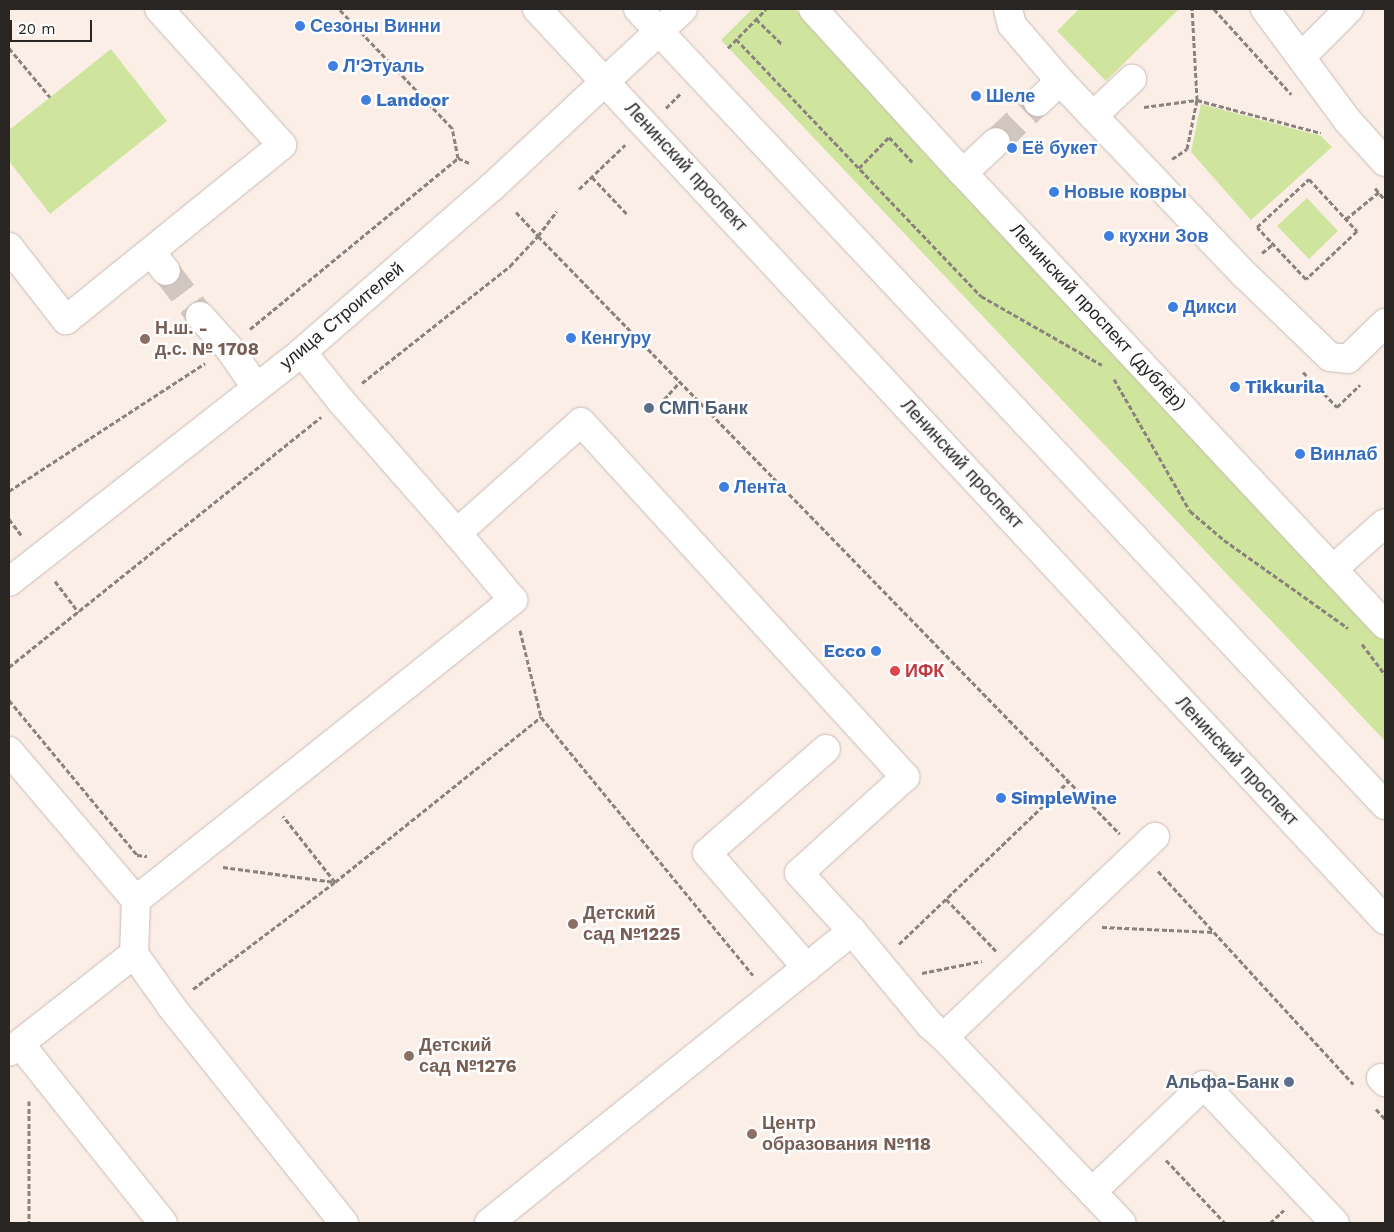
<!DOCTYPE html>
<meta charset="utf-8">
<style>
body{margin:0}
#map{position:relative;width:1394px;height:1232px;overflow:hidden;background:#fbeee7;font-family:"Work Sans",sans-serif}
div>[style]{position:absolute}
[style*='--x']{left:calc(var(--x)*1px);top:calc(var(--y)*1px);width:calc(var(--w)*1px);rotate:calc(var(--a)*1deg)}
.green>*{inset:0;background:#cfe59e}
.minor-tunnel>*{height:28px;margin-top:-14px;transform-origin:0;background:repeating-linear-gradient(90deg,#d1c6c0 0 28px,transparent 0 42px)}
.path>*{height:3px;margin-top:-1.5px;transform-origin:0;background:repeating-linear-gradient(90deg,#8a827d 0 5px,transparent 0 7.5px)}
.roads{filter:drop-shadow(0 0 1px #c7bbb4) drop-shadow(0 0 1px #c7bbb4)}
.minor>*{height:28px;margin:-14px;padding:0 14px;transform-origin:14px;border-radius:14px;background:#fff}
.major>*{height:28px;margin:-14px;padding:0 14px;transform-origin:14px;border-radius:14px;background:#fff}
.dots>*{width:14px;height:14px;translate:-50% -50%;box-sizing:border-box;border:2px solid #fefefe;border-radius:50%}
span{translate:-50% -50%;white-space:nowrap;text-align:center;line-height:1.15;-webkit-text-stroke:5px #fefefe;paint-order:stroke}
.shop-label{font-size:18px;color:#366cbe;font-weight:700}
.left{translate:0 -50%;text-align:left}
.right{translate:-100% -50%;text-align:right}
.street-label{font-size:18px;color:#292522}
.education-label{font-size:18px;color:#785e54;font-weight:700}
.service-label{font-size:18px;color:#4e5e75;font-weight:700}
.health-label{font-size:18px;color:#be3a42;font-weight:700}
.frame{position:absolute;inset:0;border:10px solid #292522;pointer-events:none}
.scale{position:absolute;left:10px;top:20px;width:82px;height:22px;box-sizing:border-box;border:2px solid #292522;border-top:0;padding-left:6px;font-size:15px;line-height:18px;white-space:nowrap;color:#292522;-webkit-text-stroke:4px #fefefe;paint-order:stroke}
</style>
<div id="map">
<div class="green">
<div style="clip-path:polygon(752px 9px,795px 9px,1385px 642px,1385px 741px,721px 40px)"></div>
<div style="clip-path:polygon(1079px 9px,1179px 9px,1106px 81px,1057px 31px)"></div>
<div style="clip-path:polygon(111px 49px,167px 121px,50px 214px,9px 161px,9px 130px)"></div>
<div style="clip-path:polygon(1201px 104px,1321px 136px,1332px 147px,1251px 220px,1191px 152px)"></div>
<div style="clip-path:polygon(1307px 198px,1338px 231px,1309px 259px,1277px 226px)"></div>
</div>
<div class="minor-tunnel">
<div style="--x:996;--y:142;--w:58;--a:-43.6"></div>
<div style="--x:166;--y:271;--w:56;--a:52.9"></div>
</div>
<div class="path">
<div style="--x:1214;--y:9;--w:115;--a:47.8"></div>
<div style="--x:756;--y:19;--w:36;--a:44"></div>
<div style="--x:736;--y:39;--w:355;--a:46.4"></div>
<div style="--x:981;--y:296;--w:139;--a:29.7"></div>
<div style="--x:9;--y:48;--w:64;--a:50.1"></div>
<div style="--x:728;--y:48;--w:54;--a:-45.7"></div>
<div style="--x:1144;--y:107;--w:53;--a:-7.5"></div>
<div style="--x:1197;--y:100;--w:128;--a:14.9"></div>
<div style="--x:666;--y:108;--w:20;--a:-45"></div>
<div style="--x:458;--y:158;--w:12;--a:24"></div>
<div style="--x:1172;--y:159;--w:18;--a:-34"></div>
<div style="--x:1187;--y:149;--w:50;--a:-78.5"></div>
<div style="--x:1197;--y:100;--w:91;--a:-93.1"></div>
<div style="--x:859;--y:168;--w:43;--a:-45.9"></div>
<div style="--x:889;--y:137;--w:34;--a:47"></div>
<div style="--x:592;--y:177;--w:51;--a:46.6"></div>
<div style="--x:1309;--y:179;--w:71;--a:47.3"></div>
<div style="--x:1357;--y:231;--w:70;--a:136.7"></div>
<div style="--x:1306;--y:279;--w:71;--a:-133.3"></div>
<div style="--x:1257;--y:227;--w:71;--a:-42.7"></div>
<div style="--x:1375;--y:188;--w:16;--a:50"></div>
<div style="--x:579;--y:189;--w:64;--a:-43.7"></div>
<div style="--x:516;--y:212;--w:33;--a:47"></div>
<div style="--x:538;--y:236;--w:31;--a:-53"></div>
<div style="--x:1346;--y:219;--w:43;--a:-39.3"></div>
<div style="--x:1262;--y:253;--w:14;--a:-39"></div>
<div style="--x:250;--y:329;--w:269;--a:-39.4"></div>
<div style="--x:458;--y:158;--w:31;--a:-101"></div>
<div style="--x:452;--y:128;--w:164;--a:-133.5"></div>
<div style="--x:1303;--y:372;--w:49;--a:45.8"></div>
<div style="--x:1337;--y:407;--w:32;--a:-44"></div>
<div style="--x:1114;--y:379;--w:152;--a:60.1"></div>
<div style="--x:1190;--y:511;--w:45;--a:40.5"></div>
<div style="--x:1224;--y:540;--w:152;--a:35.4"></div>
<div style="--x:362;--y:383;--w:189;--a:-38.3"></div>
<div style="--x:510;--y:266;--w:41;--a:-47"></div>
<div style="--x:538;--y:236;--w:834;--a:45.78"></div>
<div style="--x:659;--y:405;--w:31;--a:-48"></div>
<div style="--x:9;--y:491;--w:234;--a:-33.1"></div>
<div style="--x:9;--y:519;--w:21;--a:53"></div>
<div style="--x:55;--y:581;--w:39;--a:53"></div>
<div style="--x:520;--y:630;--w:89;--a:76.4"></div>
<div style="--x:1362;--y:644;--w:38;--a:53"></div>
<div style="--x:9;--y:667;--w:400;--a:-38.7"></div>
<div style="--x:9;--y:700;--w:201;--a:50.4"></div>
<div style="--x:137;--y:855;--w:10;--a:6"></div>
<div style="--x:223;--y:867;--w:113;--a:7.6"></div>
<div style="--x:335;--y:882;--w:264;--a:-38.7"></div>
<div style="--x:541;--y:717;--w:334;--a:50.6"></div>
<div style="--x:1158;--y:871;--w:289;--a:47.5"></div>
<div style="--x:946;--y:899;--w:72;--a:46.1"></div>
<div style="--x:1102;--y:927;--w:112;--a:2.6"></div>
<div style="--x:899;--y:944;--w:236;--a:-43.8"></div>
<div style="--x:922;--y:973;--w:61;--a:-11.3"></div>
<div style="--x:193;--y:989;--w:178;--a:-37"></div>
<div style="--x:335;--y:882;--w:84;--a:-128.2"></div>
<div style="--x:29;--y:1101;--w:122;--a:90"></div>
<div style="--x:1376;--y:1109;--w:13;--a:48"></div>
<div style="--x:1166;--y:1160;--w:86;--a:46.9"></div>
<div style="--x:1270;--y:1223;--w:19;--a:-43"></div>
</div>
<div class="roads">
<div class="minor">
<div style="--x:813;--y:9;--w:222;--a:47.6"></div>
<div style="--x:963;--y:173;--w:618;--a:46.97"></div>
<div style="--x:1008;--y:9;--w:16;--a:76"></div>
<div style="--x:1012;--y:25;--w:74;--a:49.4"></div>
<div style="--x:1060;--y:81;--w:268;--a:46.4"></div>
<div style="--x:1245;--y:275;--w:118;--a:44"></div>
<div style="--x:1330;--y:357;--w:18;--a:6"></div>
<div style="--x:1348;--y:359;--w:52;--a:-44.2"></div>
<div style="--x:1265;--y:9;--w:139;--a:53.5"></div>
<div style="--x:1348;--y:121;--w:55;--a:47.9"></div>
<div style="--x:1301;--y:57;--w:68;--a:-45"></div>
<div style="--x:1038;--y:102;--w:30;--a:-44"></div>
<div style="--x:1093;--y:116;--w:54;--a:-43.5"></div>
<div style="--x:963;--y:173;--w:45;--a:-43.2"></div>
<div style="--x:9;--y:247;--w:93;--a:52"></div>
<div style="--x:66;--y:320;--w:278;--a:-39"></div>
<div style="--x:282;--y:145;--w:183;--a:-132.1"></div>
<div style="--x:151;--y:252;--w:24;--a:52"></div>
<div style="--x:200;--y:316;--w:42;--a:47.9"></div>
<div style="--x:228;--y:347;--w:49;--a:55"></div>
<div style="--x:302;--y:352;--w:63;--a:51.5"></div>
<div style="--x:341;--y:401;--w:176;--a:48.7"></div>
<div style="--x:457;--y:533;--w:166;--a:-41.8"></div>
<div style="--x:581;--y:422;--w:481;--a:47.6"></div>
<div style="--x:905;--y:777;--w:143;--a:137.8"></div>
<div style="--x:799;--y:873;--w:79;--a:47.6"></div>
<div style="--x:852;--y:931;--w:122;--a:50.3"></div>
<div style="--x:930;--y:1025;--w:18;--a:41"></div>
<div style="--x:944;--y:1037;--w:291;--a:-43.5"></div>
<div style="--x:1333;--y:569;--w:69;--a:-41.5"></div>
<div style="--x:9;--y:582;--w:372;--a:-38.1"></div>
<div style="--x:302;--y:352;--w:252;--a:-41"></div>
<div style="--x:492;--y:187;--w:261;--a:-43"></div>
<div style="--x:9;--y:751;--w:196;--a:49.6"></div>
<div style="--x:807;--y:968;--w:152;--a:-131"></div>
<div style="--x:707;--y:853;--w:158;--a:-41.2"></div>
<div style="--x:944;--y:1037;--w:257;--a:46.3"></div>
<div style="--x:20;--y:1044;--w:229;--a:51.4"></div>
<div style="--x:9;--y:1052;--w:159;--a:-38.1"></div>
<div style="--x:1381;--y:1078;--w:6;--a:45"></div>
<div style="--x:1092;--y:1192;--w:155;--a:-43.7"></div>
<div style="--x:1204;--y:1085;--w:190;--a:46.5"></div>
<div style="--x:344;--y:1223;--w:278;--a:-128.6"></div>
<div style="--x:171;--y:1006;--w:64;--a:-125.4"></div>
<div style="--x:134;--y:954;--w:54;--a:-87.9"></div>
<div style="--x:136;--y:900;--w:482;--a:-38.5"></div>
<div style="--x:513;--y:600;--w:87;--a:-129.9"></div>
<div style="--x:489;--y:1223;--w:466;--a:-38.8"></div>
</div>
<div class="major">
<div style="--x:537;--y:9;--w:1245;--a:47.05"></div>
<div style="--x:638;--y:9;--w:1092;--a:46.82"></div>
</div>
</div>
<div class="dots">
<div style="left:300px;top:26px;background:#3f7fe0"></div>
<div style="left:333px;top:66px;background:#3f7fe0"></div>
<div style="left:976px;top:96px;background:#3f7fe0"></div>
<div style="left:366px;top:100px;background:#3f7fe0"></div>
<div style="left:1012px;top:148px;background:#3f7fe0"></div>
<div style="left:1054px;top:192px;background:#3f7fe0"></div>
<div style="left:1109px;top:236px;background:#3f7fe0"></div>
<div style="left:1173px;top:307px;background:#3f7fe0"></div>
<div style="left:571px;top:338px;background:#3f7fe0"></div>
<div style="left:145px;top:339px;background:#8d6e63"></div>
<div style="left:1235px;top:387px;background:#3f7fe0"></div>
<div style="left:649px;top:408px;background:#5c6f8a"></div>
<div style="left:1300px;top:454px;background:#3f7fe0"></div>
<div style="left:724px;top:487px;background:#3f7fe0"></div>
<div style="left:876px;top:651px;background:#3f7fe0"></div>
<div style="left:895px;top:671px;background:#e0444e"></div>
<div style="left:1001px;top:798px;background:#3f7fe0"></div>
<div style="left:573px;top:924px;background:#8d6e63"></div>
<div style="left:409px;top:1056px;background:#8d6e63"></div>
<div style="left:1289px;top:1082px;background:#5c6f8a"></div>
<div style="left:752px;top:1134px;background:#8d6e63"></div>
</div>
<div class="shop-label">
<span class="left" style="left:310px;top:26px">Сезоны Винни</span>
<span class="left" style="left:343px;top:66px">Л'Этуаль</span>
<span class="left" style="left:986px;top:96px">Шеле</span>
<span class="left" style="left:376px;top:100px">Landoor</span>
<span class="left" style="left:1022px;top:148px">Её букет</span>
<span class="left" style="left:1064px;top:192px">Новые ковры</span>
<span class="left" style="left:1119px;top:236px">кухни Зов</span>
<span class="left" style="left:1183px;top:307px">Дикси</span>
<span class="left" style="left:581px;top:338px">Кенгуру</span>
<span class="left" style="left:1245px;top:387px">Tikkurila</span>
<span class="left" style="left:1310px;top:454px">Винлаб</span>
<span class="left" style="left:734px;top:487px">Лента</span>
<span class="right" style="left:866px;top:651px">Ecco</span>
<span class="left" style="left:1011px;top:798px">SimpleWine</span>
</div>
<div class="street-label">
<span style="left:686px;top:167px;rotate:47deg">Ленинский проспект</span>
<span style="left:342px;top:316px;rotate:-40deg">улица Строителей</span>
<span style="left:1098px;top:317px;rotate:47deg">Ленинский проспект (дублёр)</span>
<span style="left:962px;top:464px;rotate:47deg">Ленинский проспект</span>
<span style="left:1237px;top:761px;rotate:47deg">Ленинский проспект</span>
</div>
<div class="education-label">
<span class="left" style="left:155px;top:339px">Н.ш. -<br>д.с. № 1708</span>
<span class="left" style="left:583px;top:924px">Детский<br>сад №1225</span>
<span class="left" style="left:419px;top:1056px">Детский<br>сад №1276</span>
<span class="left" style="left:762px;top:1134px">Центр<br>образования №118</span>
</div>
<div class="service-label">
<span class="left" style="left:659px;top:408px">СМП Банк</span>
<span class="right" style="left:1279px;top:1082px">Альфа-Банк</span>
</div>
<div class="health-label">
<span class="left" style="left:905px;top:671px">ИФК</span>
</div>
<div class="frame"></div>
<div class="scale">20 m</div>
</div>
